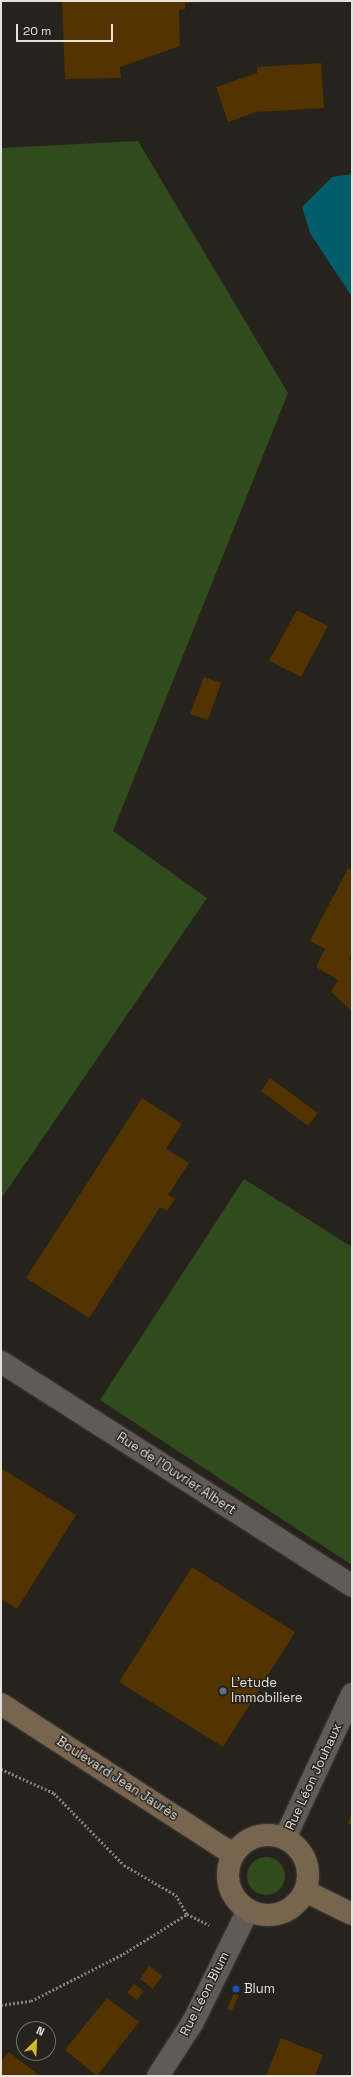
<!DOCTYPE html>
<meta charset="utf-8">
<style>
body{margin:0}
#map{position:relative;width:353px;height:2077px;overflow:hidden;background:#26221c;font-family:"Space Grotesk",sans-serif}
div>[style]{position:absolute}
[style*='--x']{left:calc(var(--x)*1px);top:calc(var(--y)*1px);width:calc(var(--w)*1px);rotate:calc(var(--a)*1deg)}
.green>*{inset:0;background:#304c1d}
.round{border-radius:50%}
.water>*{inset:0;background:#015d6c}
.building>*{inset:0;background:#533300}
.path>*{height:2.5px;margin-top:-1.25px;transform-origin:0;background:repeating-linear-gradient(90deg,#83807b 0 2px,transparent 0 4px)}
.roads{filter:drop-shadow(0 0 1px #423f3a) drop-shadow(0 0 1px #423f3a)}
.minor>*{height:22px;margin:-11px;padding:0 11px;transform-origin:11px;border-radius:11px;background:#605c55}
.tertiary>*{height:22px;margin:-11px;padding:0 11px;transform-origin:11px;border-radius:11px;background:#605c55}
.secondary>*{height:22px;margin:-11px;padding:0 11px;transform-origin:11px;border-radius:11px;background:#786550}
.secondary>.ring{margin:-11px;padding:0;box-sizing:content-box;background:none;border:22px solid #786550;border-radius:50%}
.dots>*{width:11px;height:11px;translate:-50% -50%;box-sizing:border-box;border:2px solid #26221c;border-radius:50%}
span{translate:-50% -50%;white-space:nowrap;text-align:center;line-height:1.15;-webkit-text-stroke:3px #26221c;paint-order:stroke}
.street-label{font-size:13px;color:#e5e2de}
.poi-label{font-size:13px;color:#e5e2de}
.left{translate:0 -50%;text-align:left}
.frame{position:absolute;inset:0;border:2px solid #e5e2de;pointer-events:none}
.north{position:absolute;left:16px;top:2021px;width:40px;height:40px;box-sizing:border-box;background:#26221c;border:1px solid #726f6a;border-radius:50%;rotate:24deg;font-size:11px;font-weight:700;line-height:16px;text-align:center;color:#e5e2de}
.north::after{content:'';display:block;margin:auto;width:14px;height:18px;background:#d2b735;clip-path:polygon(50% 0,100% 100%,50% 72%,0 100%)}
.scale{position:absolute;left:16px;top:24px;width:97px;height:18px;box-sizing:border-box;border:2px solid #e5e2de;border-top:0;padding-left:5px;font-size:12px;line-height:14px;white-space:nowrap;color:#e5e2de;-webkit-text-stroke:3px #26221c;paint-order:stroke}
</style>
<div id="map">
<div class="green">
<div style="clip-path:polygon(138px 141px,288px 393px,113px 831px,207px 898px,1px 1199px,1px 148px)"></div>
<div style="clip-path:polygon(244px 1179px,352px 1247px,352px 1565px,100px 1400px)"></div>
<div class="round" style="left:247px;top:1857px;width:38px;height:38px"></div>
</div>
<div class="water">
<div style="clip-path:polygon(352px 174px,352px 297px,310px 233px,302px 207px,332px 177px)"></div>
</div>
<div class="building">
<div style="clip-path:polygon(62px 1px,199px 1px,199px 2px,185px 3px,185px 9px,179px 10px,180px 46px,120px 67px,121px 78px,65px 79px)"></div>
<div style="clip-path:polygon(321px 63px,324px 108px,256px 112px,228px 122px,216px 87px,257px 73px,257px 67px)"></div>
<div style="clip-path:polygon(297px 610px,328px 626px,301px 677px,269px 661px)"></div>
<div style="clip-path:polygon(204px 677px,221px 683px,208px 720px,190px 714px)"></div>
<div style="clip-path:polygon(348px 868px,352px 870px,352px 953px,349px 959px,352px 961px,352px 1011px,331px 992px,338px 980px,316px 967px,325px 949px,310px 941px)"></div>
<div style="clip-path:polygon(270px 1078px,318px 1113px,308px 1126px,261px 1091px)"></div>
<div style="clip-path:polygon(142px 1098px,182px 1124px,166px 1149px,189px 1163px,168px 1195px,175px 1199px,167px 1211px,160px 1207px,89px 1318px,26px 1278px)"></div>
<div style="clip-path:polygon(1px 1468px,76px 1515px,17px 1609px,1px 1599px)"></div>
<div style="clip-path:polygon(192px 1567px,295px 1632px,223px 1747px,119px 1682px)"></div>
<div style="clip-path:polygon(352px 1812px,352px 1825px,348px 1823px)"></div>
<div style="clip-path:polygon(149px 1966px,162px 1976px,153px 1989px,140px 1979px)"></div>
<div style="clip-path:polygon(134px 1984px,144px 1991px,137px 2000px,127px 1993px)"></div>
<div style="clip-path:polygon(234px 1993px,239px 1995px,232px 2011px,227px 2009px)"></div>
<div style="clip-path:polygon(107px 1998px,139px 2022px,97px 2076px,65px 2050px)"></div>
<div style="clip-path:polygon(281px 2038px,323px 2055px,315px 2076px,266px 2076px)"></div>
<div style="clip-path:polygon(9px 2052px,40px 2076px,1px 2076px,1px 2062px)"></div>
</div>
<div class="path">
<div style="--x:1;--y:1769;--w:58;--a:24.4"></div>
<div style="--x:54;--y:1793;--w:100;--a:45.8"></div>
<div style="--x:124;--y:1865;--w:60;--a:30"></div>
<div style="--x:176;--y:1895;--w:22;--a:60"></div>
<div style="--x:187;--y:1914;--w:25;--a:26"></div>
<div style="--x:1;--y:2005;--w:30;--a:-8"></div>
<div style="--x:31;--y:2001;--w:103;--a:-27.1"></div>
<div style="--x:123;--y:1954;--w:75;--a:-32"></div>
</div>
<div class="roads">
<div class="minor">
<div style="--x:1;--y:1362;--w:416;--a:32.5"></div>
</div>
<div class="tertiary">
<div style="--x:285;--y:1838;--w:159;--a:-65"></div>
<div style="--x:158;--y:2076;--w:64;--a:-57.1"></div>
<div style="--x:193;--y:2022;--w:125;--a:-63.8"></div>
</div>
<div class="secondary">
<div style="--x:1;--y:1704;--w:276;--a:32.9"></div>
<div class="ring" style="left:228px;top:1835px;width:58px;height:58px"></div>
<div style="--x:305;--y:1891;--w:52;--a:26.1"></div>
</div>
</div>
<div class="dots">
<div style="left:223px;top:1691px;background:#5c6f8a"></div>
<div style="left:236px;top:1989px;background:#1a4fb4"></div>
</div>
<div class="street-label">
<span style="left:176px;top:1474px;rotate:33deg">Rue de l'Ouvrier Albert</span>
<span style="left:314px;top:1777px;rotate:-65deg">Rue Léon Jouhaux</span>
<span style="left:117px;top:1779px;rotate:33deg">Boulevard Jean Jaurès</span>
<span style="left:205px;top:1994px;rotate:-63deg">Rue Léon Blum</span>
</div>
<div class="poi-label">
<span class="left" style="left:231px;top:1691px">L'etude<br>Immobiliere</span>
<span class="left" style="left:244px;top:1989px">Blum</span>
</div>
<div class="frame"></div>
<div class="north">N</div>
<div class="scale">20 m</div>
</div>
